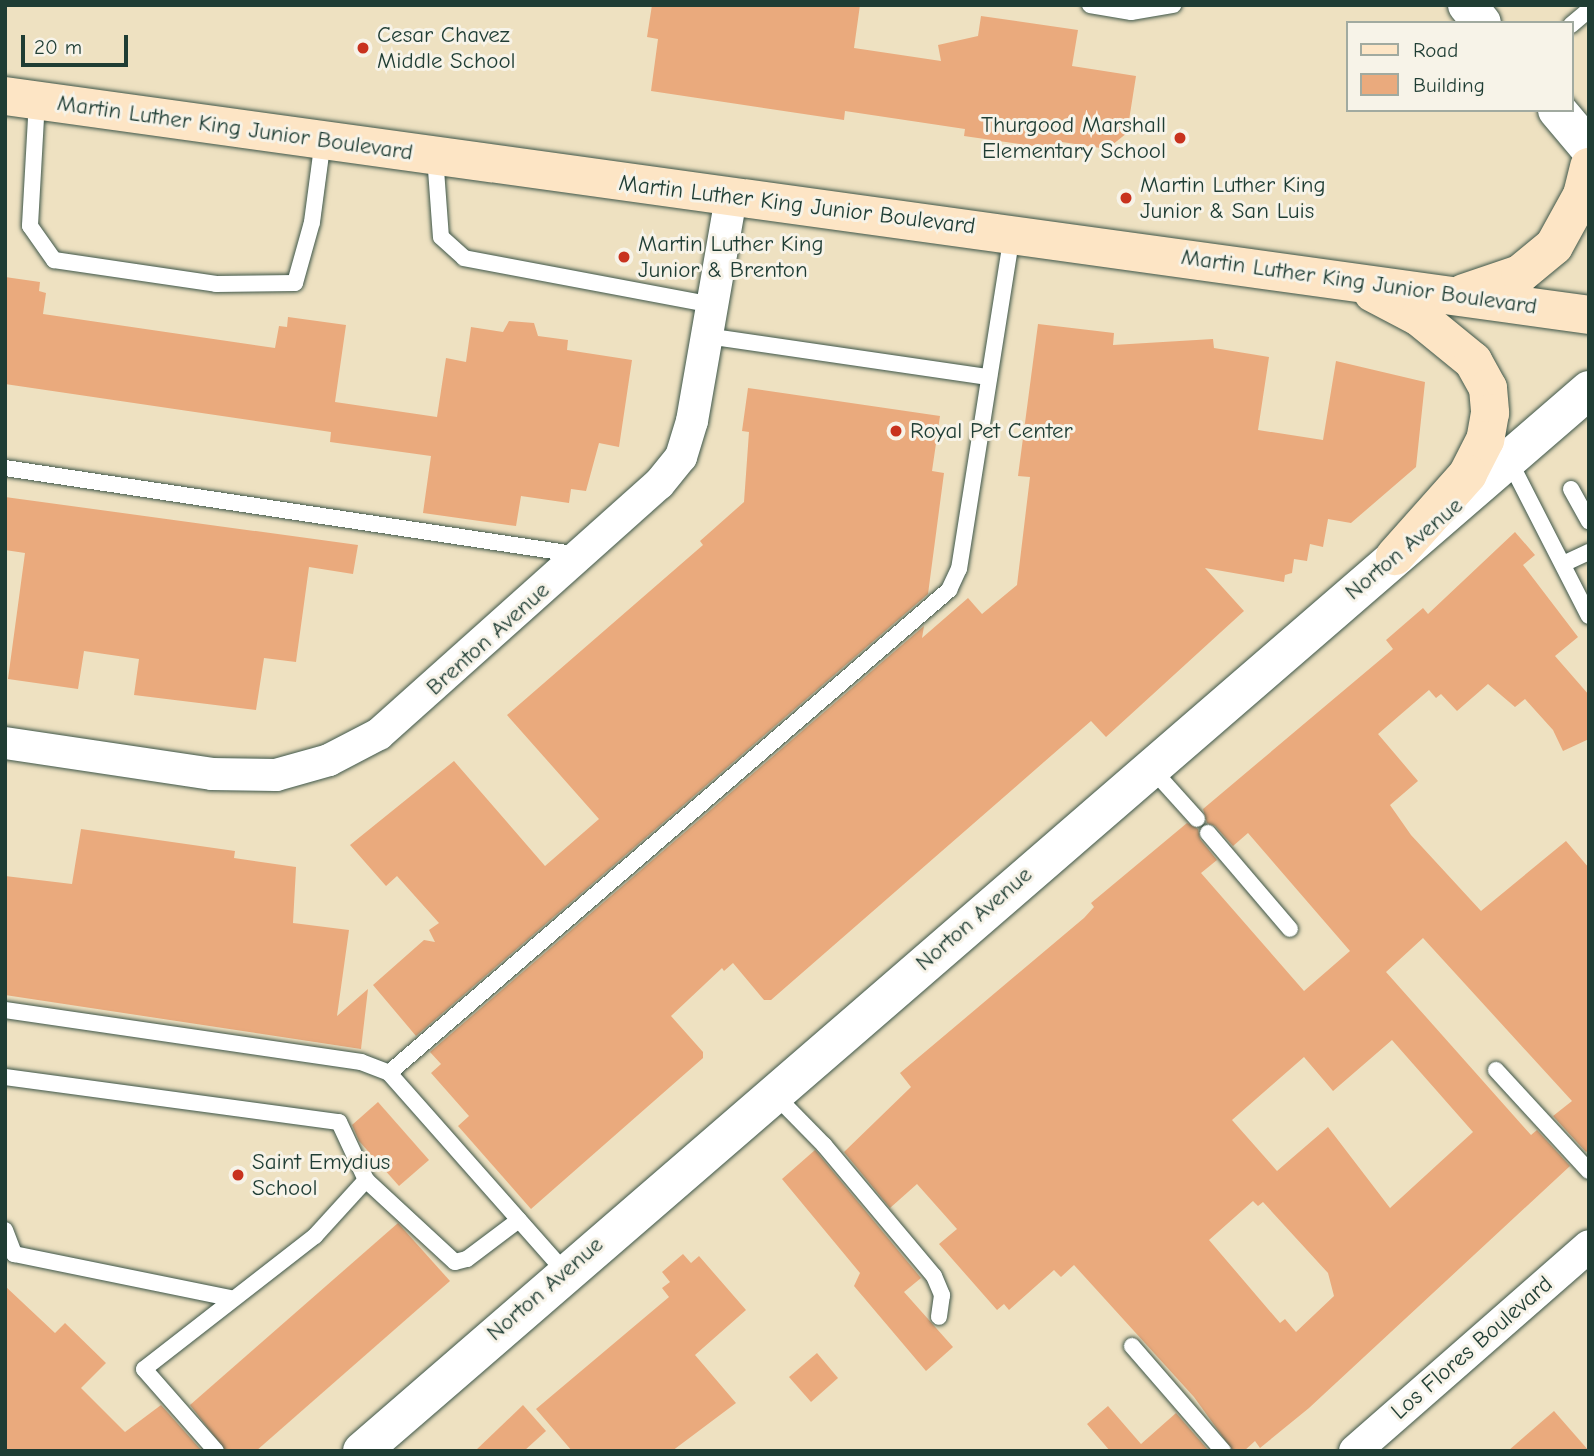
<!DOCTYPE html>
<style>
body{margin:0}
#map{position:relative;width:1594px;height:1456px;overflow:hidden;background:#eee1c1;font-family:"Comic Neue",sans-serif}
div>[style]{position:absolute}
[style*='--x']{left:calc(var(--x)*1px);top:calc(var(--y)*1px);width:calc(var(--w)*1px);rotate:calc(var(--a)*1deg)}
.building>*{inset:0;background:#eaaa7d}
.roads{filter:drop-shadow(0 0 2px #3e5649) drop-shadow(0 0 2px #3e5649)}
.service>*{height:16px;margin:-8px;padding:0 8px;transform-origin:8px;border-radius:8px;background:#fff}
.minor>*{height:32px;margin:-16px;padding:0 16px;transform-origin:16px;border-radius:16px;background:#fff}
.tertiary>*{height:38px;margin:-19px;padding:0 19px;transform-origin:19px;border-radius:19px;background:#fff}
.secondary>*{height:38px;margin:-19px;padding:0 19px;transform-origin:19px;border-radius:19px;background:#fde5c5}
.dots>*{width:19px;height:19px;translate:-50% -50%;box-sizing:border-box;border:4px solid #f7f3e8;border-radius:50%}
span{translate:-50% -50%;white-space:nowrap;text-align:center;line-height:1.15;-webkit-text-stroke:6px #f7f3e8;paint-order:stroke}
.poi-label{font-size:23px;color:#1f3d34}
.left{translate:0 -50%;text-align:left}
.right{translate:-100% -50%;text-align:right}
.street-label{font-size:23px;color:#1f3d34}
.frame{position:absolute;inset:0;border:7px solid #1f3d34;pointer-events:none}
.legend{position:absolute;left:1346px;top:21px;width:228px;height:91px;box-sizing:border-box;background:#f7f3e8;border:2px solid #a1aaa0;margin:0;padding:9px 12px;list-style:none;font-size:21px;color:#1f3d34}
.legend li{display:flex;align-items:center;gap:14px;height:35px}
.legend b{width:35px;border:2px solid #a1aaa0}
.scale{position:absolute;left:21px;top:35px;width:107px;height:32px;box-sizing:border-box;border:4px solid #1f3d34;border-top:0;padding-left:9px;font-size:21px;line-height:24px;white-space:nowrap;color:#1f3d34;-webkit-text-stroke:5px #f7f3e8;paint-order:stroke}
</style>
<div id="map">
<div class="building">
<div style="clip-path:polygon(652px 5px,860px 5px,854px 48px,941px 61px,938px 45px,978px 36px,981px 16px,1078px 30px,1072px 66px,1136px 76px,1127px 133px,1107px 149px,1062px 142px,1061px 150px,964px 136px,965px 129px,845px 111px,844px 120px,651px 91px,658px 39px,647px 37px)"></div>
<div style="clip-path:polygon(5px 277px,40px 282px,39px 291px,46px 293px,43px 314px,275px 348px,279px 326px,287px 327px,288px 317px,346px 325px,335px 402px,437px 417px,446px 358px,466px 362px,471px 327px,503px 332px,509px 321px,534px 323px,538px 336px,568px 340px,567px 350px,632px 360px,619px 447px,599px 443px,586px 491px,571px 489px,569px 503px,521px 496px,516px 526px,423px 513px,431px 456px,330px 442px,331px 432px,5px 384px)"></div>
<div style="clip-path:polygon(1038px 324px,1114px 333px,1113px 345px,1213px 339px,1214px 348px,1269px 357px,1258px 430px,1323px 440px,1336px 361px,1425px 382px,1416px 467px,1351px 523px,1328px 519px,1323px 547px,1310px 544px,1307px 561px,1294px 559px,1292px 573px,1285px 575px,1284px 582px,1205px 568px,1244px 611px,1106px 737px,1091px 721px,771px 1000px,764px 1000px,733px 963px,724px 971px,722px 968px,671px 1016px,703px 1052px,703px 1058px,531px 1209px,458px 1126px,469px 1116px,431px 1073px,441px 1064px,430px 1052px,924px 626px,922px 638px,968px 598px,982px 614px,1017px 585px,1030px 477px,1018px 476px)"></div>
<div style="clip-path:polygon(748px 388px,940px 416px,932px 471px,944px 473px,928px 594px,416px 1036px,373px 985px,424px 940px,435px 942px,429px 930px,439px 923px,397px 876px,386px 886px,350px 845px,454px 761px,545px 866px,599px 819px,507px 715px,703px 545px,700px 541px,744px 502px,749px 432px,742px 431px)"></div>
<div style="clip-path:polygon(5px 497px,358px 545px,353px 574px,309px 567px,296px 662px,264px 658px,256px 710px,134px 695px,139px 659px,84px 651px,78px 689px,8px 679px,25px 553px,5px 550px)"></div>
<div style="clip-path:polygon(evenodd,1515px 532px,1535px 555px,1523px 565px,1578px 637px,1555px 656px,1589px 695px,1589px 739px,1563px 751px,1553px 730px,1525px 699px,1515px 707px,1488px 684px,1457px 711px,1441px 694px,1436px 698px,1429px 690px,1378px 734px,1418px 781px,1390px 805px,1411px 835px,1481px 911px,1566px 841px,1589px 868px,1589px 1150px,1586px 1152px,1553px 1116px,1572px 1101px,1423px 938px,1386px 972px,1531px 1135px,1537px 1130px,1570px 1166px,1309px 1408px,1260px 1448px,1255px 1441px,1244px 1451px,1233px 1451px,1194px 1397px,1074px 1265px,1061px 1277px,1054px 1270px,1009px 1310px,1004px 1304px,997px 1310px,939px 1244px,957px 1229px,917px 1184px,890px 1208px,844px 1152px,911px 1087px,900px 1073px,1084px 918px,1094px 907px,1091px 903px,1187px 823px,1198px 829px,1200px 839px,1217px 860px,1201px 873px,1304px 991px,1350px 951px,1248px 833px,1233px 846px,1215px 826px,1207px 823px,1203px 809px,1393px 649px,1386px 640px,1423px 608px,1428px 614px,1515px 532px,1392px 1040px,1473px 1132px,1390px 1208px,1328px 1127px,1277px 1171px,1232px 1120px,1304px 1057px,1333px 1091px,1392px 1040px,1515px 532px,1253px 1201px,1258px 1206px,1263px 1202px,1328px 1273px,1334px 1296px,1296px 1332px,1285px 1319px,1280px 1323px,1209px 1240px,1253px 1201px)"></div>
<div style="clip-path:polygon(81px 829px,235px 851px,234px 858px,296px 867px,293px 923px,349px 930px,337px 1016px,368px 989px,361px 1049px,5px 995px,5px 876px,72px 884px)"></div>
<div style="clip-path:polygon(378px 1102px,429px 1160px,399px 1186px,359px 1141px,352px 1125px)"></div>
<div style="clip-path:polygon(815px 1150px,921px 1278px,904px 1292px,953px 1347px,926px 1371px,854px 1286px,860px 1273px,782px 1179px)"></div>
<div style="clip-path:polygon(398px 1223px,450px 1281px,256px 1451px,226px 1451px,190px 1405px)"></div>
<div style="clip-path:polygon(683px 1254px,691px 1263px,699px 1256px,746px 1310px,695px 1355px,736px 1403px,672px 1451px,572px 1451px,536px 1409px,669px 1297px,662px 1288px,670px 1282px,662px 1272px)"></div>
<div style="clip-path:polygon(5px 1286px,55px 1333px,65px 1323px,106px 1363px,81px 1388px,125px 1432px,161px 1405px,202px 1451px,5px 1451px)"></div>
<div style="clip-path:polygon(817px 1353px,838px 1378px,811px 1402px,789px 1377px)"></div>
<div style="clip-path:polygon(523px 1405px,546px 1431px,524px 1451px,475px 1451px)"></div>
<div style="clip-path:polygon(1108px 1406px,1141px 1444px,1176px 1413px,1209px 1451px,1110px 1451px,1087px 1424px)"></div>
<div style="clip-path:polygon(1554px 1411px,1589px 1451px,1508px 1451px)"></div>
</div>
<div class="roads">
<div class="service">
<div style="--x:1090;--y:5;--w:42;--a:9.7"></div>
<div style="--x:1131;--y:12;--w:43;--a:-9.5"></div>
<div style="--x:1571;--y:25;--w:23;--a:-40"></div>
<div style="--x:37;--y:100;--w:126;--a:93.2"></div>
<div style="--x:30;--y:226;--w:42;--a:54.8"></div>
<div style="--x:54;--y:260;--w:164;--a:8.4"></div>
<div style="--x:216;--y:284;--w:79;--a:-0.7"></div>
<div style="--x:295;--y:283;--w:63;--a:-74.4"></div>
<div style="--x:312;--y:222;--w:83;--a:-82.4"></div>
<div style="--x:435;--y:156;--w:81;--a:85.8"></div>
<div style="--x:441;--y:237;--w:31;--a:42"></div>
<div style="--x:464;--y:258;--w:253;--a:10.7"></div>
<div style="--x:707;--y:336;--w:285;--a:8.3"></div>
<div style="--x:1509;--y:460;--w:175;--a:62.9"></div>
<div style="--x:5;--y:468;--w:582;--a:8.6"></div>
<div style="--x:1571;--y:489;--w:37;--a:61"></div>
<div style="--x:1563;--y:564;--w:29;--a:-25"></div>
<div style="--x:1152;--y:769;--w:67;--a:48"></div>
<div style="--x:1208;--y:833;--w:126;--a:49.5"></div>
<div style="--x:5;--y:1010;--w:360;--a:8.3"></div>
<div style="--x:361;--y:1062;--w:30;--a:21"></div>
<div style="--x:389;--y:1073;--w:264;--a:48.5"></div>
<div style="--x:1496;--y:1070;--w:137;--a:47.4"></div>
<div style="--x:389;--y:1073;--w:740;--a:-40.78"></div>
<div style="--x:949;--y:590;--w:23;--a:-65"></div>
<div style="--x:959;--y:569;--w:340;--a:-81"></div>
<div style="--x:5;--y:1077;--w:337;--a:7.7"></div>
<div style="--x:339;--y:1122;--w:64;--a:65"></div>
<div style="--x:366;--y:1180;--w:121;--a:42.7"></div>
<div style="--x:455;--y:1262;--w:12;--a:-14"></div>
<div style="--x:467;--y:1259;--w:65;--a:-36.9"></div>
<div style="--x:774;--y:1094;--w:71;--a:45.6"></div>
<div style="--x:824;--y:1145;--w:171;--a:50"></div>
<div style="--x:934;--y:1276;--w:21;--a:67"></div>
<div style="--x:942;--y:1295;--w:22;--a:98"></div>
<div style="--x:5;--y:1230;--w:26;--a:69"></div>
<div style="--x:14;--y:1254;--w:221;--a:11.5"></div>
<div style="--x:1132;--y:1346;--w:139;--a:49.1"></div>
<div style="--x:216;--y:1451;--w:109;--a:-131.3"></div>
<div style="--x:144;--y:1369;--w:217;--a:-37.9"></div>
<div style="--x:315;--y:1236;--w:76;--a:-47.7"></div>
</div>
<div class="minor">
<div style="--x:5;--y:743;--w:209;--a:8.5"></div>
<div style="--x:212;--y:774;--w:64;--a:0.9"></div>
<div style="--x:276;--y:775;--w:55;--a:-15.8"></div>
<div style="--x:329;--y:760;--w:56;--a:-27.5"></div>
<div style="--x:379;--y:734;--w:375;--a:-41.8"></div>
<div style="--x:659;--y:484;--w:35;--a:-51"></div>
<div style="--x:681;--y:457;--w:38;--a:-73"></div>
<div style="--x:692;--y:421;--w:226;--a:-80.1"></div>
<div style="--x:1355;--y:1451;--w:311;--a:-41.2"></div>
</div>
<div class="tertiary">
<div style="--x:1467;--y:5;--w:23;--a:50"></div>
<div style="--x:1557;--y:110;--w:50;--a:49.9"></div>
<div style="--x:362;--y:1451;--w:1622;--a:-40.85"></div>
</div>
<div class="secondary">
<div style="--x:5;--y:96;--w:1599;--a:7.87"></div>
<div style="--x:1373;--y:293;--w:52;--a:27.6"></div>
<div style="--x:1419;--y:317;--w:70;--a:39.2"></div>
<div style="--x:1473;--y:361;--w:31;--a:61"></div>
<div style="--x:1488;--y:388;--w:25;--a:85"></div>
<div style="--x:1490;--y:413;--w:27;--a:100"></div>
<div style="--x:1485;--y:440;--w:38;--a:117"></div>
<div style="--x:1468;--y:474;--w:110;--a:131.7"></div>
<div style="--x:1464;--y:293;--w:59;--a:-18.7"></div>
<div style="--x:1520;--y:274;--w:44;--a:-39.5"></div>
<div style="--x:1554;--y:246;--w:58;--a:-61.2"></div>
<div style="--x:1582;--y:195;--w:29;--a:-76"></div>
</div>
</div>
<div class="dots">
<div style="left:363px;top:48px;background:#c8321e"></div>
<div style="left:1180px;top:138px;background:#c8321e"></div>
<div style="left:1126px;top:198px;background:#c8321e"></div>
<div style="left:624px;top:257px;background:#c8321e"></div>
<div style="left:896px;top:431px;background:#c8321e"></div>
<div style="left:238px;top:1175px;background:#c8321e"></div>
</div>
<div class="poi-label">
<span class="left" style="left:377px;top:48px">Cesar Chavez<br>Middle School</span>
<span class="right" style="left:1166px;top:138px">Thurgood Marshall<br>Elementary School</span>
<span class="left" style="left:1140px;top:198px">Martin Luther King<br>Junior &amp; San Luis</span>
<span class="left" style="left:638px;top:257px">Martin Luther King<br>Junior &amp; Brenton</span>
<span class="left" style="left:910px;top:431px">Royal Pet Center</span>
<span class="left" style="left:252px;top:1175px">Saint Emydius<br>School</span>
</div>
<div class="street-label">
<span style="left:235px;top:128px;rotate:8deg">Martin Luther King Junior Boulevard</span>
<span style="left:797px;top:205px;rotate:7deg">Martin Luther King Junior Boulevard</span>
<span style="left:1359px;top:282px;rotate:8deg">Martin Luther King Junior Boulevard</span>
<span style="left:1404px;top:549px;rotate:-40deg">Norton Avenue</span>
<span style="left:488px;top:639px;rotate:-42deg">Brenton Avenue</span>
<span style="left:974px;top:919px;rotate:-41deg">Norton Avenue</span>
<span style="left:545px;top:1289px;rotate:-41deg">Norton Avenue</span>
<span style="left:1472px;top:1348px;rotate:-41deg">Los Flores Boulevard</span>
</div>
<div class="frame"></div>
<ul class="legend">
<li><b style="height:9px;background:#fde5c5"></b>Road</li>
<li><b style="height:19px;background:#eaaa7d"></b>Building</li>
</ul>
<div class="scale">20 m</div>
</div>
